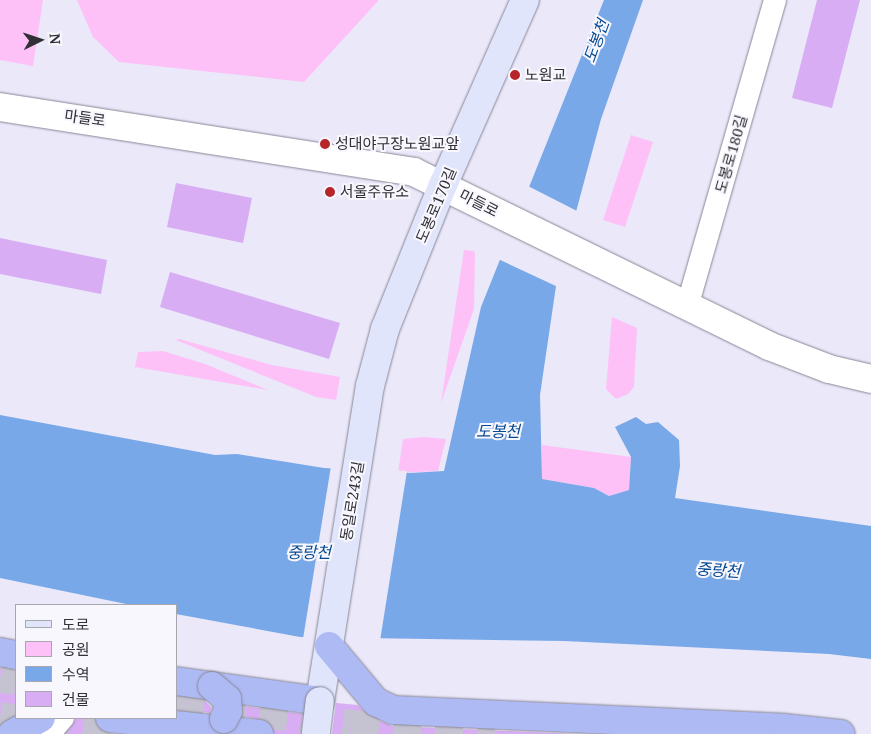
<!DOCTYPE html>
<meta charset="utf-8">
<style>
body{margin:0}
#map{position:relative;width:871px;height:734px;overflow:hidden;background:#eae8f9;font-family:"Noto Serif","Noto Sans KR",serif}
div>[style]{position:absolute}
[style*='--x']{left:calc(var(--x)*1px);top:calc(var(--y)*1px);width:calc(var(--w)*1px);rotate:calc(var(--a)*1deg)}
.green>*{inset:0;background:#fdc1f7}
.water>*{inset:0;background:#79a8e8}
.pier>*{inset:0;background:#eae8f9}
.building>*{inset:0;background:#d8adf4}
.trunk-tunnel>*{height:28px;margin-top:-14px;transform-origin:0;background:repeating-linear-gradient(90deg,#c5c3d2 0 28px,transparent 0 42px)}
.roads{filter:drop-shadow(0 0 1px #898796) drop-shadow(0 0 1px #898796)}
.minor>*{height:22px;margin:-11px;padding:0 11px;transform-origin:11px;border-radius:11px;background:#fff}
.tertiary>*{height:28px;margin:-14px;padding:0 14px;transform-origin:14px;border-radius:14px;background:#fff}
.secondary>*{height:28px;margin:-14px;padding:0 14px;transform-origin:14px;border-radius:14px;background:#e1e5fb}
.trunk>*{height:28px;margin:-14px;padding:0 14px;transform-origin:14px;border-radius:14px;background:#aebaf4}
.bridges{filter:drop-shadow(0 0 1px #898796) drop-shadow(0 0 1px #898796)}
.secondary-bridge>*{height:28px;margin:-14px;padding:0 14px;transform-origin:14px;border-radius:14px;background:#e1e5fb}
.trunk-bridge>*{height:28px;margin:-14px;padding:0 14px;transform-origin:14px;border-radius:14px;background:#aebaf4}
.dots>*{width:14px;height:14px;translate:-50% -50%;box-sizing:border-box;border:2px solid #f8f7fe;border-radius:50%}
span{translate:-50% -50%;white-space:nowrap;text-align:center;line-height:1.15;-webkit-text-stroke:4px #f8f7fe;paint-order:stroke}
.poi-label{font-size:15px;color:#313036}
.left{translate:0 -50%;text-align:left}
.street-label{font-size:15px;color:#313036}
.water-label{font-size:16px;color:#054993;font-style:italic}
.legend{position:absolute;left:15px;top:604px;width:162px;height:115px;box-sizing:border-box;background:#f8f7fe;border:1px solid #a8a7ae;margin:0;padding:6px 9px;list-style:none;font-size:15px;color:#313036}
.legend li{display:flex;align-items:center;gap:10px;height:25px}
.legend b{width:25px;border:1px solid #a8a7ae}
.north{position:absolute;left:15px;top:15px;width:50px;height:50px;-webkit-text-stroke:4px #f8f7fe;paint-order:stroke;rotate:86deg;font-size:14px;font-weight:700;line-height:20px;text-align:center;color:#313036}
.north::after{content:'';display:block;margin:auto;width:18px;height:22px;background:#313036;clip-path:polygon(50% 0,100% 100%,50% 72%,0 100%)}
</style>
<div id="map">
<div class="green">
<div style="clip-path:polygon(0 0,43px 0,33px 66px,0 60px)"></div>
<div style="clip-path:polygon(77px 0,379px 0,304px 82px,119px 62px,93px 37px)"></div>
<div style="clip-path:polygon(631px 135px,653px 142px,625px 227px,603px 220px)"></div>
<div style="clip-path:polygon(464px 250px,474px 251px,475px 254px,474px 309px,441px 403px)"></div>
<div style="clip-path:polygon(612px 317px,637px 328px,634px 387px,628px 394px,616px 399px,606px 389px)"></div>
<div style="clip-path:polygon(179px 339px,272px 365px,340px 377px,336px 400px,316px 397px,176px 340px)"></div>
<div style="clip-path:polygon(163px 351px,205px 364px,268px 390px,135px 367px,138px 352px)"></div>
<div style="clip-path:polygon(422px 437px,446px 439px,438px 471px,398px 473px,403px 439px)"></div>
<div style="clip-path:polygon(542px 445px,631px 457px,629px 490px,609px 496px,594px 488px,542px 479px)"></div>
</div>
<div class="water">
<div style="clip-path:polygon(604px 0,643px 0,601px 119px,556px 286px,540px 395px,542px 479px,594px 488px,609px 496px,629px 490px,631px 457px,615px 427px,636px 417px,646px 424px,658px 422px,679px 440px,680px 466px,675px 498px,871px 526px,871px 659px,829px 654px,564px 641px,300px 637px,176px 614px,176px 605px,131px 605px,0 578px,0 415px,215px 455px,237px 454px,324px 468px,410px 473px,444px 471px,481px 307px)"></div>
</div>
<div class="pier">
<div style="clip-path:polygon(528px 186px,577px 211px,558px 287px,498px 259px)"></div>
<div style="clip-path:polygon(331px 466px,407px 471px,380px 641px,303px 639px)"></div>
</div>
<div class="building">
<div style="clip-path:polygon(817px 0,860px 0,832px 108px,792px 98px)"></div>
<div style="clip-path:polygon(176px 183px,252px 198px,243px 243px,167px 227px)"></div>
<div style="clip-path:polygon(0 238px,107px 260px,101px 294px,0 274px)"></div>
<div style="clip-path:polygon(170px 272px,340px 323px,329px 359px,160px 307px)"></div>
<div style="clip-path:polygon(0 668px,16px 670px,16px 714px,0 725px)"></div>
<div style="clip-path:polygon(176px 697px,205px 701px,212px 708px,210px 713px,176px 709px)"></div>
<div style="clip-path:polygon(336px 703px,358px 705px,369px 716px,392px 726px,575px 734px,332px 734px)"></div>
<div style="clip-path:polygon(243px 706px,303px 714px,301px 734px,274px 734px,268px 721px,242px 716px)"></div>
<div style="clip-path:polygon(76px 718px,95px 718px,100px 730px,113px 734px,66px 734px)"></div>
</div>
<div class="trunk-tunnel">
<div style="--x:0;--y:679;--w:16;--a:7"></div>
<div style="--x:176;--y:705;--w:176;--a:6.2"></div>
<div style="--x:351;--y:724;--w:144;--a:4"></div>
<div style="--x:0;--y:716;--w:117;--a:8.8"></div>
</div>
<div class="roads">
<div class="minor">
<div style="--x:687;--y:307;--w:319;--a:-74"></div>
<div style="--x:49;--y:734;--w:21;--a:-49"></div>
</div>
<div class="tertiary">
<div style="--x:0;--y:107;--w:419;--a:8.9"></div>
<div style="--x:414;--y:172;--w:395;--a:26.1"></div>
<div style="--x:769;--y:346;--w:64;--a:21"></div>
<div style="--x:829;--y:369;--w:43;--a:13.4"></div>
</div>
<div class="secondary">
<div style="--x:320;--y:701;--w:319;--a:-81"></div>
<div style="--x:370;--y:386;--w:59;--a:-75.3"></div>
<div style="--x:385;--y:329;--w:155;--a:-68.1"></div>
<div style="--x:443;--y:185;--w:202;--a:-66.1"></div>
</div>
<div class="trunk">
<div style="--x:329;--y:646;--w:73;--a:50"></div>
<div style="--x:376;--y:702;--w:19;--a:25"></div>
<div style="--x:393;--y:710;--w:391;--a:2.6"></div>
<div style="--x:784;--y:728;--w:57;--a:6"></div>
<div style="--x:0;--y:652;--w:16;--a:11"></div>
<div style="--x:176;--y:681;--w:145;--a:7.9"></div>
<div style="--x:110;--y:718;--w:150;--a:6.1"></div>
<div style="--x:12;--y:734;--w:33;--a:-29"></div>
</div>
</div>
<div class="bridges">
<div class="secondary-bridge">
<div style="--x:316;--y:732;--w:31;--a:-83"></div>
</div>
<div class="trunk-bridge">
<div style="--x:212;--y:686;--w:20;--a:41"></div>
<div style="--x:227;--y:699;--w:12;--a:85"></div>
<div style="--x:228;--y:711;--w:9;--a:117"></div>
</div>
</div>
<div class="dots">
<div style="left:515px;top:75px;background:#b62529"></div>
<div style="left:325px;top:144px;background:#b62529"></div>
<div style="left:330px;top:192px;background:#b62529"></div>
</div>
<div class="poi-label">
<span class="left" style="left:525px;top:75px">노원교</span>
<span class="left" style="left:335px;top:144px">성대야구장노원교앞</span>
<span class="left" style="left:340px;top:192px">서울주유소</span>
</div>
<div class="street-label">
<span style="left:85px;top:118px;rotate:8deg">마들로</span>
<span style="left:731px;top:154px;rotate:-74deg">도봉로180길</span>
<span style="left:479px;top:203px;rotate:27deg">마들로</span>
<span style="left:436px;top:205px;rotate:-67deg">도봉로170길</span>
<span style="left:352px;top:501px;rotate:-81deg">동일로243길</span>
</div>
<div class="water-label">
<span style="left:596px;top:41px;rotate:-70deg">도봉천</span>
<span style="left:498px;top:431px">도봉천</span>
<span style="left:309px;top:552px">중랑천</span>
<span style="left:718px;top:570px;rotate:4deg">중랑천</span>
</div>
<ul class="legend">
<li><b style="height:6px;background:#e1e5fb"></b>도로</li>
<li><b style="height:14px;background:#fdc1f7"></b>공원</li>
<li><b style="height:14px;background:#79a8e8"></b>수역</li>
<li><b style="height:14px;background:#d8adf4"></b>건물</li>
</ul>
<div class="north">N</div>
</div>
